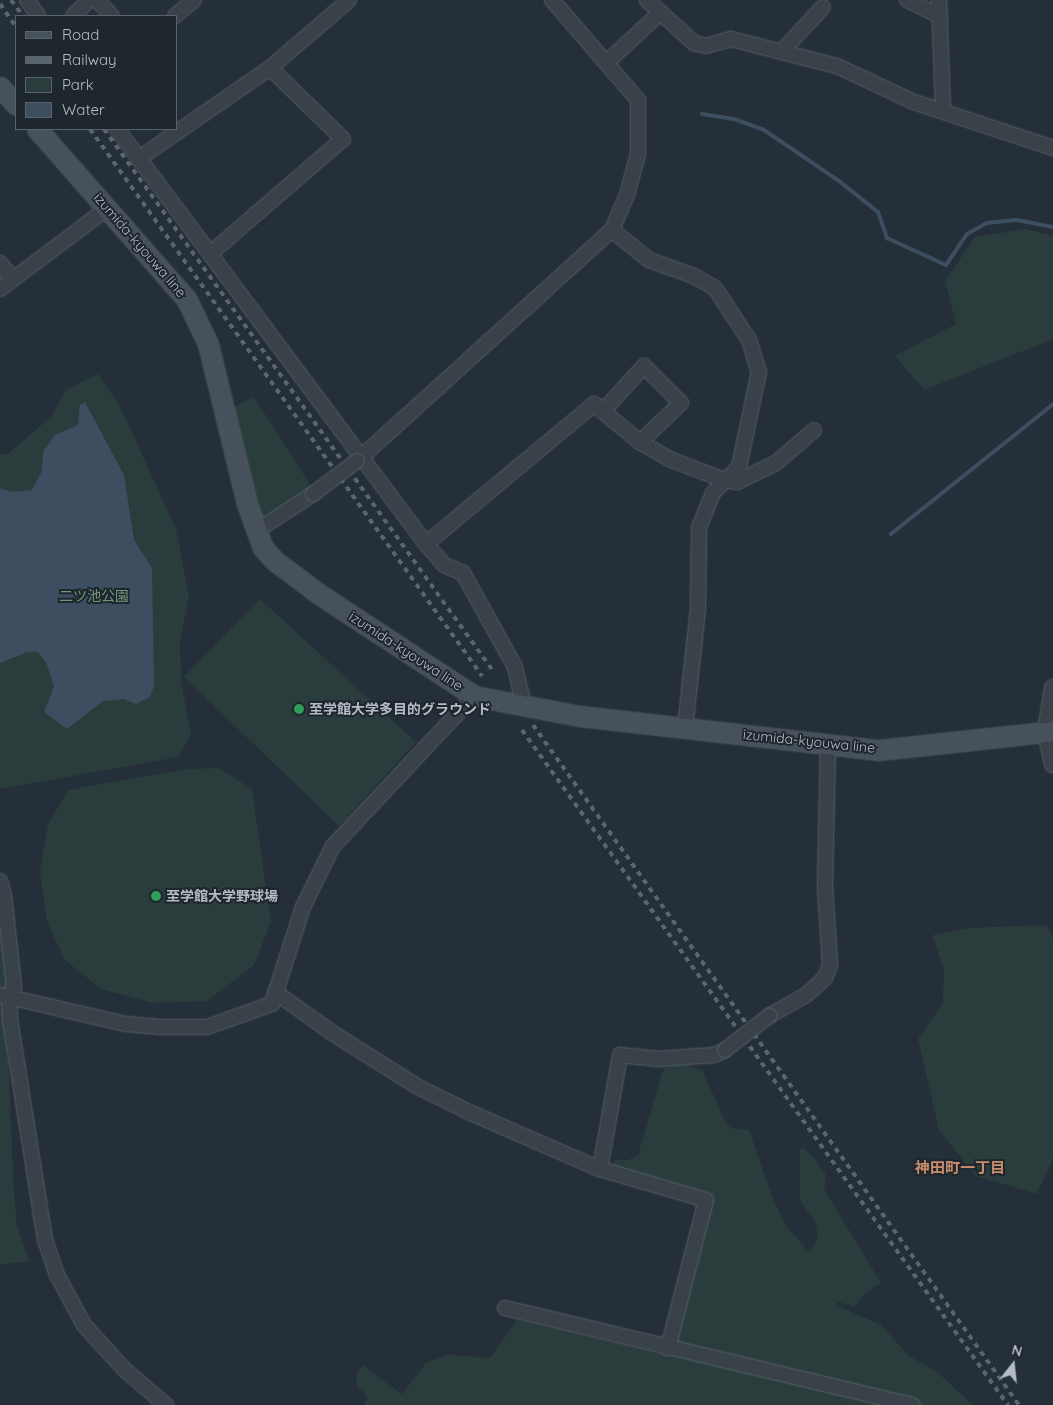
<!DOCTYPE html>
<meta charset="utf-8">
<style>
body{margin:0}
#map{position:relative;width:1053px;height:1405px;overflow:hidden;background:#252f39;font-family:Quicksand,"Noto Sans JP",sans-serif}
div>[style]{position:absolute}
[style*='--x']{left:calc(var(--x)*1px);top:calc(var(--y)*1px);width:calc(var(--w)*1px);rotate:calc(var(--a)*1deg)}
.green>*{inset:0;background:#2a3d3c}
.water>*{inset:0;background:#3d4e60}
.stream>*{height:4px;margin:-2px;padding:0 2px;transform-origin:2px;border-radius:2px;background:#3d4e60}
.roads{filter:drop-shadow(0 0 1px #575f67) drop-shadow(0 0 1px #575f67)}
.minor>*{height:14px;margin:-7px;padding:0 7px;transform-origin:7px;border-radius:7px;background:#394149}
.tertiary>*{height:16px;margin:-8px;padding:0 8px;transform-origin:8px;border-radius:8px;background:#394149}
.secondary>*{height:19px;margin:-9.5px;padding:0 9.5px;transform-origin:9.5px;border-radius:9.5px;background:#47515c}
.rail>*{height:4px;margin-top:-2px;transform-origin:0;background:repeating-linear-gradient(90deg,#5b6570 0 5px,transparent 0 10px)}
.bridges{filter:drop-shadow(0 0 1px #575f67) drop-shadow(0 0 1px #575f67)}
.minor-bridge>*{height:14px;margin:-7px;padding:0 7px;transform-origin:7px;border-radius:7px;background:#394149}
.dots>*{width:14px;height:14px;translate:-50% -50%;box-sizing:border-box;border:2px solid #1e262e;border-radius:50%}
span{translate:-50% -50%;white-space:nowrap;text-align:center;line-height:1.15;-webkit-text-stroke:4px #1e262e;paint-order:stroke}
.street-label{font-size:14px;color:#b4bcc5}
.park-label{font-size:14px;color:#75987a}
.poi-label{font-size:14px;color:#b4bcc5;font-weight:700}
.left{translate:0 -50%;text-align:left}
.neighbourhood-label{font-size:15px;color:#c88c6c;font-weight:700}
.legend{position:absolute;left:15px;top:15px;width:162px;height:115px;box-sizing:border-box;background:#1e262e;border:1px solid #5a626a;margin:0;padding:6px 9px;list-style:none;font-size:15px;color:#b4bcc5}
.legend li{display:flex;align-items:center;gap:10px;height:25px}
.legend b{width:25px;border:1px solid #5a626a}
.north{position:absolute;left:988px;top:1340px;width:50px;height:50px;-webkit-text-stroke:4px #1e262e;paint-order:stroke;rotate:16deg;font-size:14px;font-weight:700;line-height:20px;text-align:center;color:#b4bcc5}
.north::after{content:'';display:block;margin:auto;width:18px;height:22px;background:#b4bcc5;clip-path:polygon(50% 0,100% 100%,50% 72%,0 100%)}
</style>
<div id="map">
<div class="green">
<div style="clip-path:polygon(1026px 229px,1053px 236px,1053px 339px,924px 390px,895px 356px,956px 324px,945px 281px,975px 237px)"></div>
<div style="clip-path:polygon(98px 374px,120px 406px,176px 529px,189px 597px,180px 639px,181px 681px,191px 735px,178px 757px,0 789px,0 455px,9px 453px,52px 416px,66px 390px)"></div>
<div style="clip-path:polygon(254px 397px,311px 486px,256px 525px,229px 409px)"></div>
<div style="clip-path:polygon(260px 599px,416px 742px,339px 826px,184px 677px)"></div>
<div style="clip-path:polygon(219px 768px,252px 789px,271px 922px,254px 965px,207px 1001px,153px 1003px,101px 989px,65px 960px,47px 922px,40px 871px,48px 825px,68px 790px,187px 769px)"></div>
<div style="clip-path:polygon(0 866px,15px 983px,2px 989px,6px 1010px,14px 1193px,17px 1226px,29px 1261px,0 1265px)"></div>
<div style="clip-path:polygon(1046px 925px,1053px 937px,1053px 1159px,1037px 1194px,976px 1176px,939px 1130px,918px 1039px,943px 1003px,944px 971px,933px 935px,968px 928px)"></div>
<div style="clip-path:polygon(683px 1064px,702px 1070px,726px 1123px,734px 1129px,749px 1130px,774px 1202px,787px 1227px,808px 1251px,815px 1245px,818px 1235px,816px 1224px,800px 1200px,800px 1149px,804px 1148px,813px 1157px,826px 1175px,824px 1189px,881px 1283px,865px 1293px,854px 1307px,836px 1301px,838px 1306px,881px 1325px,909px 1356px,936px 1371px,973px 1405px,363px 1405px,368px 1399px,357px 1385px,356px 1378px,360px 1368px,364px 1366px,402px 1394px,427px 1362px,449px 1355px,490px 1358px,517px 1320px,671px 1356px,709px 1197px,612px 1166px,614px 1160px,628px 1160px,638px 1155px,662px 1073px,665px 1068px)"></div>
</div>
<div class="water">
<div style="clip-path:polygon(85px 402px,124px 475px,134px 540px,152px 568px,154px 686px,150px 697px,136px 704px,124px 699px,103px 701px,67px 729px,44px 712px,54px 686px,46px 662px,38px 652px,27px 652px,0 663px,0 488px,12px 492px,32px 490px,42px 471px,43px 452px,55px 435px,78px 425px,80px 405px)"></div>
</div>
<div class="stream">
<div style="--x:702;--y:114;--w:32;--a:9"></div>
<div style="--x:734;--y:119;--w:32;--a:20"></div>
<div style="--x:764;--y:130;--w:91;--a:34.2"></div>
<div style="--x:839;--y:181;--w:50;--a:38.5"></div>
<div style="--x:878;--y:212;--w:28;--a:71"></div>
<div style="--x:887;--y:238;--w:65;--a:24.6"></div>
<div style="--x:946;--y:265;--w:37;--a:-56"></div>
<div style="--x:967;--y:234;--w:23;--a:-29"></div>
<div style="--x:987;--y:223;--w:30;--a:-6"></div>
<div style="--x:1017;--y:220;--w:37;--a:11"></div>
<div style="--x:891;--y:534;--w:208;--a:-38.7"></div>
</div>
<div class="roads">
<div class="minor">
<div style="--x:27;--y:0;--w:19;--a:55"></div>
<div style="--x:97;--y:0;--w:22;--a:47"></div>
<div style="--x:647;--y:0;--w:64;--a:42.5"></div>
<div style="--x:694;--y:43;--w:12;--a:14"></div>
<div style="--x:706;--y:46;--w:26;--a:-16"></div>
<div style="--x:731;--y:39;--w:109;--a:14.3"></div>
<div style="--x:837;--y:66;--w:85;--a:25.1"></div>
<div style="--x:914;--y:102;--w:146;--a:18.3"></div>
<div style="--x:907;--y:0;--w:37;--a:26"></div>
<div style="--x:939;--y:0;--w:110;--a:87.9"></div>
<div style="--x:73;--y:16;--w:23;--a:-45"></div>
<div style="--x:175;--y:16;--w:25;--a:-40"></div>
<div style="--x:782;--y:51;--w:60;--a:-47"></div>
<div style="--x:606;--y:63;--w:74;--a:-42.8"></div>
<div style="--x:117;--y:129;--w:517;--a:53.33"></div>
<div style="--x:426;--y:544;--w:28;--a:49"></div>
<div style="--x:444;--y:565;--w:21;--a:23"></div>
<div style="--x:463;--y:573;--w:107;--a:61"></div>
<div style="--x:515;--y:667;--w:39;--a:77"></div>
<div style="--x:138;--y:159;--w:160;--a:-34.6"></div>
<div style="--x:270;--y:68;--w:104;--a:-40.7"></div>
<div style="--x:612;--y:230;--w:48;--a:39"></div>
<div style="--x:649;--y:260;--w:48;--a:19.6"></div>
<div style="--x:694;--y:276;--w:24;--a:30"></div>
<div style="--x:715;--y:288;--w:62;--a:56.8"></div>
<div style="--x:749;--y:340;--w:34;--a:73"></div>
<div style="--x:759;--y:372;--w:97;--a:101.9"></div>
<div style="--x:739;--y:467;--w:37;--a:135"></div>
<div style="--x:713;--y:493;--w:38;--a:112"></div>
<div style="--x:699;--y:528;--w:81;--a:90.7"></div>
<div style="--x:698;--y:609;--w:120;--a:96.2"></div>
<div style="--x:211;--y:253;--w:174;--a:-40.8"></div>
<div style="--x:343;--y:139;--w:102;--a:-135.8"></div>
<div style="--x:0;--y:263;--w:19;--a:51"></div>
<div style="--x:0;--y:289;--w:135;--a:-36.9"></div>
<div style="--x:603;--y:411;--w:61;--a:-47.7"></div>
<div style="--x:644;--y:366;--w:52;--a:45"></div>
<div style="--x:681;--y:403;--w:57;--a:136.4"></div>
<div style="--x:357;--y:461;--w:344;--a:-42.2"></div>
<div style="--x:612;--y:230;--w:38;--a:-67"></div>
<div style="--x:627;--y:195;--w:42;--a:-75"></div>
<div style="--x:638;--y:154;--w:54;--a:-90"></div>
<div style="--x:638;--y:100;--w:132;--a:-130.7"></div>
<div style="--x:255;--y:532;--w:69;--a:-33.2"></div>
<div style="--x:426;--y:544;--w:219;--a:-39.8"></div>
<div style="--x:594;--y:404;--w:60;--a:39.6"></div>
<div style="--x:640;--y:442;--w:34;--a:30"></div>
<div style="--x:669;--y:459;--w:59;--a:20.9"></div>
<div style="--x:724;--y:480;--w:13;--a:9"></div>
<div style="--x:737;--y:482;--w:43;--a:-26"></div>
<div style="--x:776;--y:463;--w:50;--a:-41"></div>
<div style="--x:0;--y:881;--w:16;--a:75"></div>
<div style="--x:4;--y:896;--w:92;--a:83.7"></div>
<div style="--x:14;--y:987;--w:11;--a:117"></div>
<div style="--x:9;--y:997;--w:22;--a:87"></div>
<div style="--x:10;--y:1019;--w:224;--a:81"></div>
<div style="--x:45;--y:1240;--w:37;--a:71"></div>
<div style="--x:57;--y:1275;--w:57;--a:61.6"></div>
<div style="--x:84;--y:1325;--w:61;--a:47.7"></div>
<div style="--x:125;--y:1370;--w:54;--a:40.5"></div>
<div style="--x:275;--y:992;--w:69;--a:35.5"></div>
<div style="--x:331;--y:1032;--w:103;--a:32.3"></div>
<div style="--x:418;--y:1087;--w:59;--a:26.1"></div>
<div style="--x:471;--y:1113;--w:141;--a:23.5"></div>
<div style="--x:600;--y:1169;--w:110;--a:16.3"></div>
<div style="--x:706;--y:1200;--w:153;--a:104.4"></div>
<div style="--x:0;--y:995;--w:129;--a:13"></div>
<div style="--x:126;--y:1024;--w:33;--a:5"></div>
<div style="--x:159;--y:1027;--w:48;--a:0"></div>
<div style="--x:207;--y:1027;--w:69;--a:-19.5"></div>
<div style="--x:272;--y:1004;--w:102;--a:-72.3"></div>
<div style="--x:303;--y:907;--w:68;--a:-63.8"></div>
<div style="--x:333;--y:846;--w:206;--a:-46.8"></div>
<div style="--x:769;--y:1016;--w:43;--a:-29.6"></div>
<div style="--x:806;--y:995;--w:25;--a:-42"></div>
<div style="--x:825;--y:978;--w:14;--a:-69"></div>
<div style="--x:830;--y:965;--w:78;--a:-93.7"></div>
<div style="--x:825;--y:887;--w:141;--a:-88.8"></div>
<div style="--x:600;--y:1169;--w:116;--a:-80"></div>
<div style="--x:620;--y:1055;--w:38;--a:6"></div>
<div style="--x:658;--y:1059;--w:56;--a:-4.1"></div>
<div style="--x:714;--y:1055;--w:12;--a:-24"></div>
<div style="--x:505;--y:1308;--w:419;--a:13.4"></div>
</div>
<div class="tertiary">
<div style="--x:1053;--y:688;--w:44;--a:99.2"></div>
<div style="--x:1046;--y:731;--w:34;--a:78"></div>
</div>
<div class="secondary">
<div style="--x:0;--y:87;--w:24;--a:48"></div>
<div style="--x:37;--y:129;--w:227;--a:48.7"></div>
<div style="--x:187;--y:300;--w:49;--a:64.5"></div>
<div style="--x:208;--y:344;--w:165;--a:76.3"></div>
<div style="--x:247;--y:504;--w:47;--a:70"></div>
<div style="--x:263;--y:548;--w:18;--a:47"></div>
<div style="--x:275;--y:561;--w:59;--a:36.7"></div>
<div style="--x:322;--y:596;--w:182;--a:33.3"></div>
<div style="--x:474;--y:696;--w:108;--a:10.7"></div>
<div style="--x:580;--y:716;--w:301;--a:6.5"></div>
<div style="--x:879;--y:750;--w:175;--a:-6.2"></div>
</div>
</div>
<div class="rail">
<div style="--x:11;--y:0;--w:20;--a:53"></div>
<div style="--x:0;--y:4;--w:28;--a:55"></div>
<div style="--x:90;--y:129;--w:673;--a:54.37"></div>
<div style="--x:104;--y:129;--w:667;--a:54.33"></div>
<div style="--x:533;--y:725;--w:836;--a:54.45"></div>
<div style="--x:522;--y:730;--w:832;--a:54.25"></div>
</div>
<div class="bridges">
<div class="minor-bridge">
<div style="--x:313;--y:494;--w:55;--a:-36.9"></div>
<div style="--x:725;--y:1050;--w:56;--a:-37.7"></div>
</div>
</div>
<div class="dots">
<div style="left:299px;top:709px;background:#2e9e5b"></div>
<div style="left:156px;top:896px;background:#2e9e5b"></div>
</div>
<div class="street-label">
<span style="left:140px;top:245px;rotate:49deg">izumida-kyouwa line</span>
<span style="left:406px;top:651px;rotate:33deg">izumida-kyouwa line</span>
<span style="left:809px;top:741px;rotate:6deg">izumida-kyouwa line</span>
</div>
<div class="park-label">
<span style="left:94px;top:596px">二ツ池公園</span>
</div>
<div class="poi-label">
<span class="left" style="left:309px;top:709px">至学館大学多目的グラウンド</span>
<span class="left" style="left:166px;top:896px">至学館大学野球場</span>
</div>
<div class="neighbourhood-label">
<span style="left:960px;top:1168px">神田町一丁目</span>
</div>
<ul class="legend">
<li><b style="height:6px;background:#47515c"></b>Road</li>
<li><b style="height:6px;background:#5b6570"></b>Railway</li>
<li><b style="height:14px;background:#2a3d3c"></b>Park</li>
<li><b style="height:14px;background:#3d4e60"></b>Water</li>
</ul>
<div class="north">N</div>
</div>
